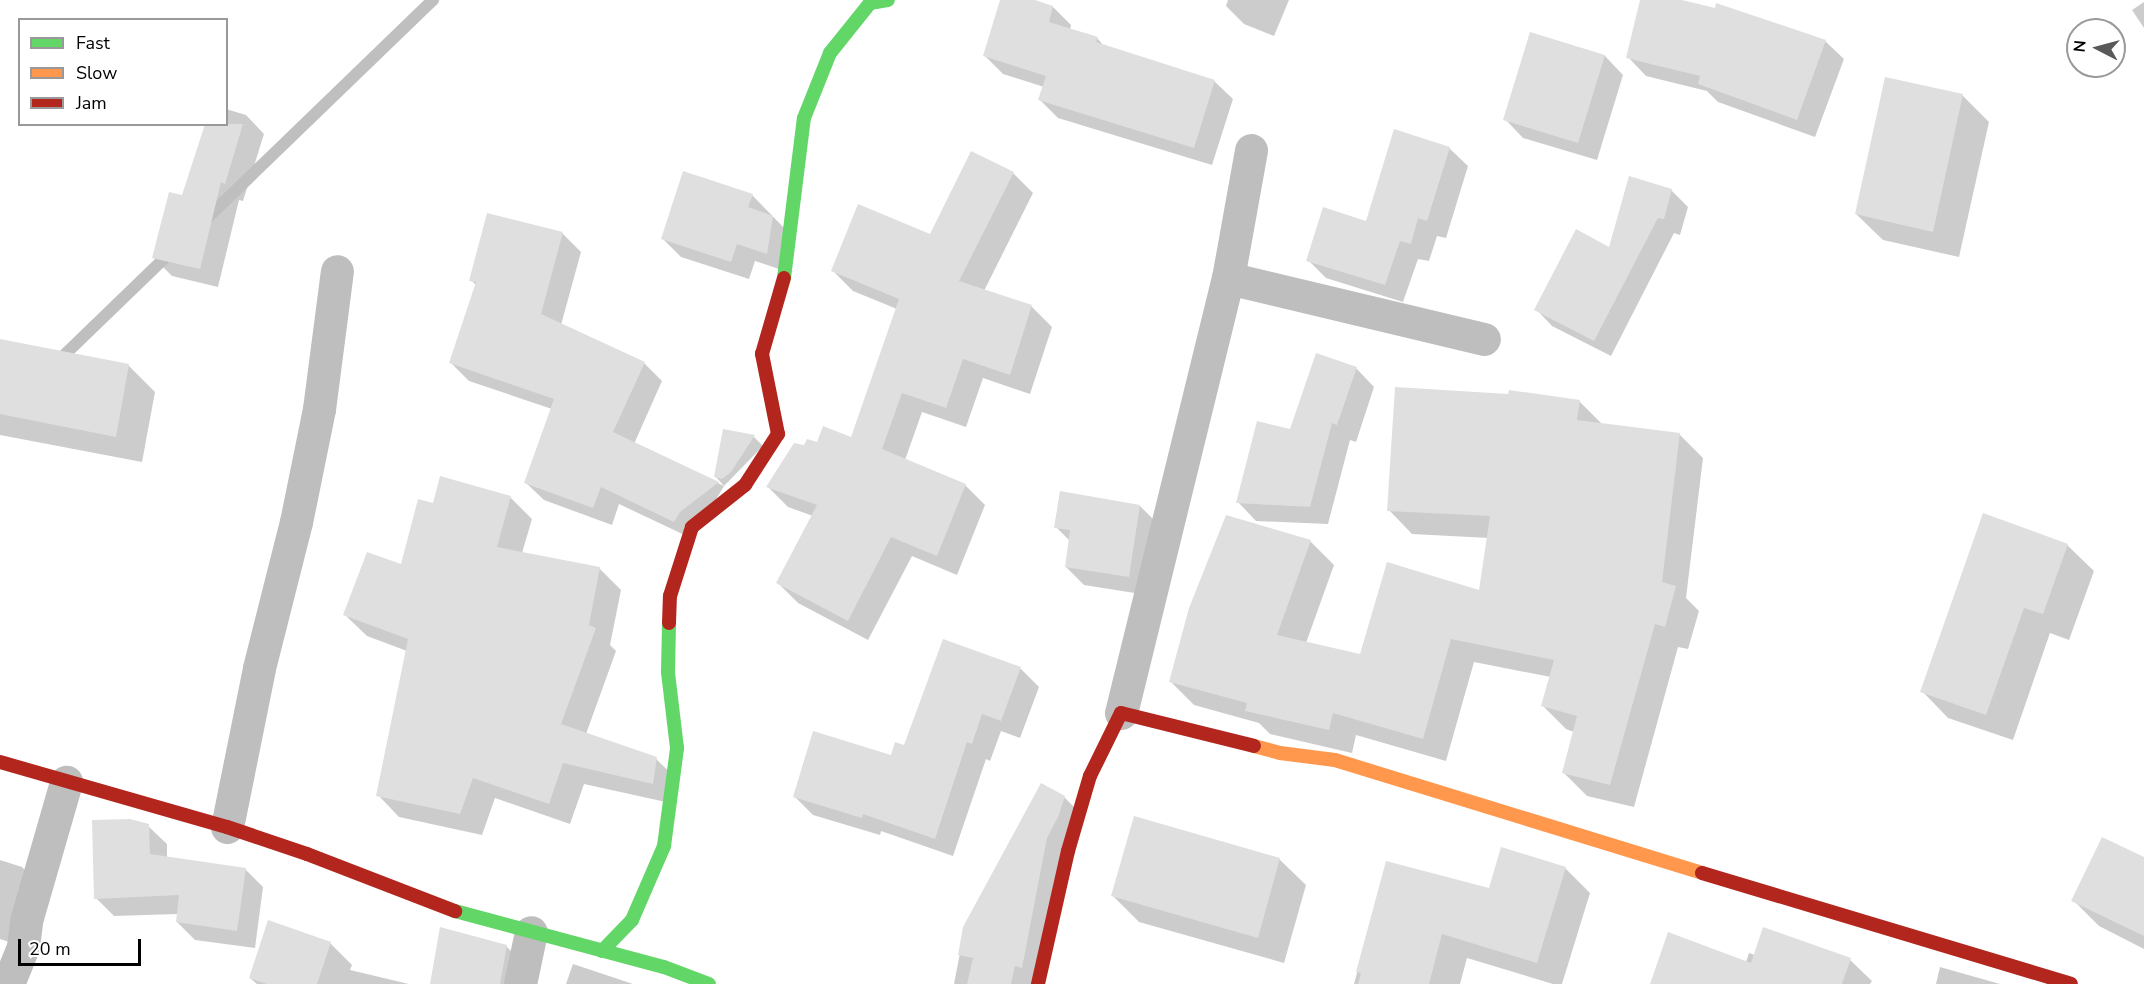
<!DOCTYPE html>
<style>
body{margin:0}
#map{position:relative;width:2144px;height:984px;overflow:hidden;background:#fff;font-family:"Nunito Sans",sans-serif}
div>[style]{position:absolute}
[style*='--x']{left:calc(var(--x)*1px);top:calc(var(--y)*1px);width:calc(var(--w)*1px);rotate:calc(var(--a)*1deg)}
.shadow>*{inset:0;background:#0003}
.stream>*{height:12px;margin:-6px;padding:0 6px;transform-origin:6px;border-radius:6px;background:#bfbfbf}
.building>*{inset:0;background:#dfdfdf}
.street>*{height:33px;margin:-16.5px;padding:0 16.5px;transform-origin:16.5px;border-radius:16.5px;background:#bebebe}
.fast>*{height:14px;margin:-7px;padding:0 7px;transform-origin:7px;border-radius:7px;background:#63d668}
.slow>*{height:14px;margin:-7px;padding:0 7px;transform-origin:7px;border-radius:7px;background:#ff974d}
.jam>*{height:14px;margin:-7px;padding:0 7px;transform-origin:7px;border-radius:7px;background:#b3261e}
span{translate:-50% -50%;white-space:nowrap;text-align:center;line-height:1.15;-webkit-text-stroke:4.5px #fff;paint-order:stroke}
.legend{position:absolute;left:18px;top:18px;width:210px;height:108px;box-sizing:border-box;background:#fff;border:2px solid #999;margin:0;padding:8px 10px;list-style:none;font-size:18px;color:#000}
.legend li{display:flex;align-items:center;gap:12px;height:30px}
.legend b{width:30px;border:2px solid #999}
.north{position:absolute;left:2066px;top:18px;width:60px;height:60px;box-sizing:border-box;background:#fff;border:2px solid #999;border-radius:50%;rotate:276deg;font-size:16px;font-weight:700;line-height:24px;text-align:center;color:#000}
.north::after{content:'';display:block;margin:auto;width:21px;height:27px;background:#595959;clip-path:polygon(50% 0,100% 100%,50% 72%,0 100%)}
.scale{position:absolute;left:18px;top:939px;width:123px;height:27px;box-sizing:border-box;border:3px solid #000;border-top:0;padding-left:8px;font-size:18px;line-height:21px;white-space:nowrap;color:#000;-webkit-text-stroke:4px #fff;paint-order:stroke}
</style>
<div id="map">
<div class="shadow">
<div style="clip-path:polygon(1002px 0,1030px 0,1053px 7px,1071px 25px,1070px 30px,1097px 38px,1104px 46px,1214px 81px,1233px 99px,1212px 165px,1058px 118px,1040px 100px,1044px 87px,1003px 74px,985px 56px)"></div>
<div style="clip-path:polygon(1228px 0,1289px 0,1274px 36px,1244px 24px,1226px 6px)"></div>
<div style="clip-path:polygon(1642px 0,1675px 0,1825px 41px,1844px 59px,1815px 137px,1718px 102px,1707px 91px,1646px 76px,1628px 57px)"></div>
<div style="clip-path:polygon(2144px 2px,2144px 28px,2132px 10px)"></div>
<div style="clip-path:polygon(1531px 33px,1605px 56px,1623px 75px,1597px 160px,1523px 138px,1505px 119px)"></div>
<div style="clip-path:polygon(1962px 95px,1989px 122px,1959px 257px,1883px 240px,1856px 214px)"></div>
<div style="clip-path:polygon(226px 109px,246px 115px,264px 134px,243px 201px,239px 200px,218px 287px,172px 276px,154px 258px,183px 197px,226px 124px)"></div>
<div style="clip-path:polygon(1449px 148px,1468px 166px,1446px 238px,1437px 236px,1429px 261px,1418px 259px,1403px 302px,1326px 278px,1308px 260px,1367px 223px)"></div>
<div style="clip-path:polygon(1013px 173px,1033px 193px,984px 291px,1031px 306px,1052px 327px,1030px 394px,983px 378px,966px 427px,922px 412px,905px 460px,965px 485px,985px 505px,957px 575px,912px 556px,868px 640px,798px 603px,778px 583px,813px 516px,788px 507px,768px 487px,805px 447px,852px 439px,897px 309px,853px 291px,833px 271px,930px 236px)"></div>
<div style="clip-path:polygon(1671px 190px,1688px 207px,1680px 235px,1674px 233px,1611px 356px,1552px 326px,1536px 309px,1610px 249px)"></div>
<div style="clip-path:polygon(752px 195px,791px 235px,785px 271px,755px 261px,749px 279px,681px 257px,663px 239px)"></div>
<div style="clip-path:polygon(562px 233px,581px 252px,561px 325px,644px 363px,662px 381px,634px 444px,724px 486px,693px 539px,619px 504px,612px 525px,544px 500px,525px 482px,552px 409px,469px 381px,450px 362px,476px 285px,471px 280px)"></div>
<div style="clip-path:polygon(0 341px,129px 366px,155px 392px,142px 462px,0 435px)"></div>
<div style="clip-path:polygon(1356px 368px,1374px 387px,1356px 442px,1350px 440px,1328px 524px,1256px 521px,1238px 502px,1291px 431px)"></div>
<div style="clip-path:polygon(1579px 401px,1603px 425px,1679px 434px,1703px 458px,1686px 598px,1699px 611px,1688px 649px,1678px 647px,1634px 807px,1587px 796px,1564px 773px,1574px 732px,1566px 729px,1543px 706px,1551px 677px,1474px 662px,1446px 761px,1356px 735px,1352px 753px,1270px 734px,1259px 723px,1194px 705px,1171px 682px,1227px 517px,1311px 542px,1334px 565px,1306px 643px,1361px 656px,1481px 591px,1489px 538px,1412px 534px,1389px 510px)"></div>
<div style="clip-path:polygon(724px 431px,754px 437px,763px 446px,724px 486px,716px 477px)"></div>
<div style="clip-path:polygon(510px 497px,532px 519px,522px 553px,599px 568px,621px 590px,610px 645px,616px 651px,586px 734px,656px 759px,678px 780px,675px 804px,584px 784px,570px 824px,495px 798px,482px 835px,399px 817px,378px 795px,407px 651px,367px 636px,345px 615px,402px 566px,434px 505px)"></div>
<div style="clip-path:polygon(1140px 506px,1158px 524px,1147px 595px,1084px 585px,1066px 567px,1070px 541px,1056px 527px)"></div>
<div style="clip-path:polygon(2067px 545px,2094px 571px,2069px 640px,2050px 633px,2013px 740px,1948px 718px,1922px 691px)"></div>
<div style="clip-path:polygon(944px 641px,1021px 669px,1039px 687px,1020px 738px,1001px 731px,990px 761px,986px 759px,953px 856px,881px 831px,880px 835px,813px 815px,794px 796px,892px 756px,905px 746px)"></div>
<div style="clip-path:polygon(1064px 797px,1084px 817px,1042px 984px,954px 984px,965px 927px)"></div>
<div style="clip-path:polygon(148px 826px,167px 844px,167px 858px,245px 869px,263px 887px,255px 948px,195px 940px,177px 922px,178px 914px,114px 916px,96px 898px)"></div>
<div style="clip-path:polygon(1279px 859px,1306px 885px,1284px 963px,1139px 922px,1113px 896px)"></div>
<div style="clip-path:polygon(2144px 859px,2144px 949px,2099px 926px,2073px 900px)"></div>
<div style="clip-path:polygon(0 860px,22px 867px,40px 886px,24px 947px,0 939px)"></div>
<div style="clip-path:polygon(1387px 862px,1490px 890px,1565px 868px,1590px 893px,1562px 984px,1553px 984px,1467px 958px,1460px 984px,1354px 984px)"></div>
<div style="clip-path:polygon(1764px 929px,1850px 960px,1872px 981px,1870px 984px,1651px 984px,1746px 962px,1749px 953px,1755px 955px)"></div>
<div style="clip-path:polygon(330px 943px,352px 965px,350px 970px,409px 984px,257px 984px,250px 978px)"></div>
<div style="clip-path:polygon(506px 946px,528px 968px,525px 984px,431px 984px)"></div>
<div style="clip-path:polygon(573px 964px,633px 984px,566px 984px)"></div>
<div style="clip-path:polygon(1940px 967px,2000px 984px,1936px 984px)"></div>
</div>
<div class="stream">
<div style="--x:203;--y:222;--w:320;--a:-44"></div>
<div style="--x:56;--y:363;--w:163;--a:-44"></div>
</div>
<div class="building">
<div style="clip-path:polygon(1000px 0,1035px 0,1053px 6px,1049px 22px,1098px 37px,1096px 42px,1215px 80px,1194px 148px,1038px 100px,1046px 76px,983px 56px)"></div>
<div style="clip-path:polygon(1640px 0,1682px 0,1715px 8px,1716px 3px,1826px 40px,1797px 120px,1698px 84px,1700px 76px,1626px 58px)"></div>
<div style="clip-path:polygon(1530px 32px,1605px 55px,1578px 143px,1503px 120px)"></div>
<div style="clip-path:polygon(1885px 77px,1963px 94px,1933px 232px,1855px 214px)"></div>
<div style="clip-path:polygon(205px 124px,243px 124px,225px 184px,221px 182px,200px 269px,152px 258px,169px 192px,182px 195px)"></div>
<div style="clip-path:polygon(1394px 129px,1450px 147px,1427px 221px,1418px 218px,1411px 244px,1400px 241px,1385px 285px,1306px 261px,1323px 207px,1366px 221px)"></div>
<div style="clip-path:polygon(971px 151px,1014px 172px,959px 281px,1032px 305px,1010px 375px,963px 359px,946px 408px,902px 393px,882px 449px,966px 484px,937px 556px,891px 537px,848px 621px,776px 583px,817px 505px,766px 487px,794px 443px,804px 445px,807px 439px,817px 442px,823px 426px,851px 437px,899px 299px,831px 271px,858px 204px,930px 234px)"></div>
<div style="clip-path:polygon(683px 171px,753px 194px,748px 207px,773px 216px,767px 254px,737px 244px,731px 262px,661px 239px)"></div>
<div style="clip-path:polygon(1629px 176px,1672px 189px,1664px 219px,1658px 218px,1594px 341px,1534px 310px,1576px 229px,1609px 247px)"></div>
<div style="clip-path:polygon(487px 213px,563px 232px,541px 314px,645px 362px,613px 432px,719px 482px,680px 512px,674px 522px,601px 487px,593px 508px,524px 483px,554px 399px,449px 363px,476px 282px,469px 281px)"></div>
<div style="clip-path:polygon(0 339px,129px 364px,116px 437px,0 414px)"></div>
<div style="clip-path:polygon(1316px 353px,1357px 367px,1337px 425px,1332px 423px,1310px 507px,1236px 503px,1257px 421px,1290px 429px)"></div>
<div style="clip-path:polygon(1395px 387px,1508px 394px,1509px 390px,1580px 400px,1577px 420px,1680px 433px,1662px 582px,1676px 586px,1665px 627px,1655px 624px,1610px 785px,1562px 773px,1577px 716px,1541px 706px,1554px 660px,1451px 639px,1423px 739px,1333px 713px,1329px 730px,1245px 711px,1247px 703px,1169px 682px,1189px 608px,1226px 515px,1311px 540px,1277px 635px,1360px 654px,1387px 562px,1479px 590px,1490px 516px,1387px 511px)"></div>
<div style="clip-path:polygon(723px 429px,755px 435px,731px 472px,722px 479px,714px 477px)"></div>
<div style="clip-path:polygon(440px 476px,511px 496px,497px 547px,600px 567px,589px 625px,596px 628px,561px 724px,657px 757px,653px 784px,563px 763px,549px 804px,473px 778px,460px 814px,376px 796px,408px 639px,343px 615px,367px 552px,401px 564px,418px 499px,433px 503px)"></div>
<div style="clip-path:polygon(1060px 491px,1140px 505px,1129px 577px,1065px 567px,1070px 530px,1054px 528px)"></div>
<div style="clip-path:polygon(1983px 513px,2068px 544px,2043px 614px,2024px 608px,1986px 715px,1920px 692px)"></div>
<div style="clip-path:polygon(943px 639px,1021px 667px,1001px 721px,982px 714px,972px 744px,967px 742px,935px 839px,863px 814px,862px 818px,793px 797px,813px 731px,891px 755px,895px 742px,904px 745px)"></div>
<div style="clip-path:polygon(1041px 783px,1065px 796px,1058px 817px,1047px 838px,1022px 968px,1015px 966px,1011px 984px,967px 984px,973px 958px,958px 955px,963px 927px)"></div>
<div style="clip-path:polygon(1134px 816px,1280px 858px,1258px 938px,1111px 896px)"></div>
<div style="clip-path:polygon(130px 819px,149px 824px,150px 854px,246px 868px,237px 931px,176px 922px,179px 895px,94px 899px,92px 820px)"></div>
<div style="clip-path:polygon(2102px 837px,2144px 857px,2144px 936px,2071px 901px)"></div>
<div style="clip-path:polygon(1501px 847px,1566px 867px,1537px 963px,1442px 934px,1429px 984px,1358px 984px,1361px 973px,1356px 972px,1386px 861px,1489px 888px)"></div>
<div style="clip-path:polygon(268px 920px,331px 942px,317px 984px,267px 984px,249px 978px)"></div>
<div style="clip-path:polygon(440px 927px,507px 945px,500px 984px,430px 984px)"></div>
<div style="clip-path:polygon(1763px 927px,1851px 958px,1842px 984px,1650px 984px,1668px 932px,1751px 963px)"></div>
</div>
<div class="street">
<div style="--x:1228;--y:278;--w:263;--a:13.4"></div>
<div style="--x:1121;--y:713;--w:448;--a:-76.2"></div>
<div style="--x:1228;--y:278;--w:130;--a:-79.8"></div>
<div style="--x:227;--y:827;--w:162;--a:-78.6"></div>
<div style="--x:259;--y:668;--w:151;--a:-75.8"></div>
<div style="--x:296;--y:522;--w:115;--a:-78.5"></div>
<div style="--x:319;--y:409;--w:139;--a:-82.6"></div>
<div style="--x:8;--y:984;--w:40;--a:-68"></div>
<div style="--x:23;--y:947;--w:26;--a:-83"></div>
<div style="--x:26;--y:921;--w:145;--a:-73.9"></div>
<div style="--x:520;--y:984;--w:53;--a:-78.1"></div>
</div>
<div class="fast">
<div style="--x:784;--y:278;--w:161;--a:-82.9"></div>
<div style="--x:804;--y:118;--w:70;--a:-68.2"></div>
<div style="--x:830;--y:53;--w:64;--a:-51.3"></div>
<div style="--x:870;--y:3;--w:18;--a:-9"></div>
<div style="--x:455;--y:911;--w:216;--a:15"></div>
<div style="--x:664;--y:967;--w:48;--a:20.7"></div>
<div style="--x:602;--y:951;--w:43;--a:-45.9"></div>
<div style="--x:632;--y:920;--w:81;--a:-66.6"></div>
<div style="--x:664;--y:846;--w:99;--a:-82.4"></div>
<div style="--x:677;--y:748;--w:77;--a:-96.8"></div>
<div style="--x:668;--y:672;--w:49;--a:-88.8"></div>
</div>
<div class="slow">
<div style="--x:1254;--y:746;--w:27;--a:15"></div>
<div style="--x:1280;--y:753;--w:55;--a:7.3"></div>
<div style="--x:1335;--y:760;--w:384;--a:17.1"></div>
</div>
<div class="jam">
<div style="--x:669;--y:623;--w:27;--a:-88"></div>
<div style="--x:670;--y:596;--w:72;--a:-72.3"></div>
<div style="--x:692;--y:527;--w:68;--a:-38.4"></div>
<div style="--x:745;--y:485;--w:61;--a:-57.1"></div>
<div style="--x:778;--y:434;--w:82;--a:-101.3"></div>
<div style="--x:762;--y:354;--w:79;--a:-73.9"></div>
<div style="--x:0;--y:762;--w:236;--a:16"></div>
<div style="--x:227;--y:827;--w:84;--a:18.6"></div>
<div style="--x:307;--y:854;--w:159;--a:21.1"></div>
<div style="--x:1702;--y:873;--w:385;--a:16.7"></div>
<div style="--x:1038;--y:984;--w:136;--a:-77.3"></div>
<div style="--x:1068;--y:851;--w:78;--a:-73.7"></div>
<div style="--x:1090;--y:776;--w:70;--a:-63.8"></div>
<div style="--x:1121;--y:713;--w:137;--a:13.9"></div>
</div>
<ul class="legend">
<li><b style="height:8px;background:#63d668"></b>Fast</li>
<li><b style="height:8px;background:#ff974d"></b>Slow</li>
<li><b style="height:8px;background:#b3261e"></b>Jam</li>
</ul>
<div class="north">N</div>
<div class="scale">20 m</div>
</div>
